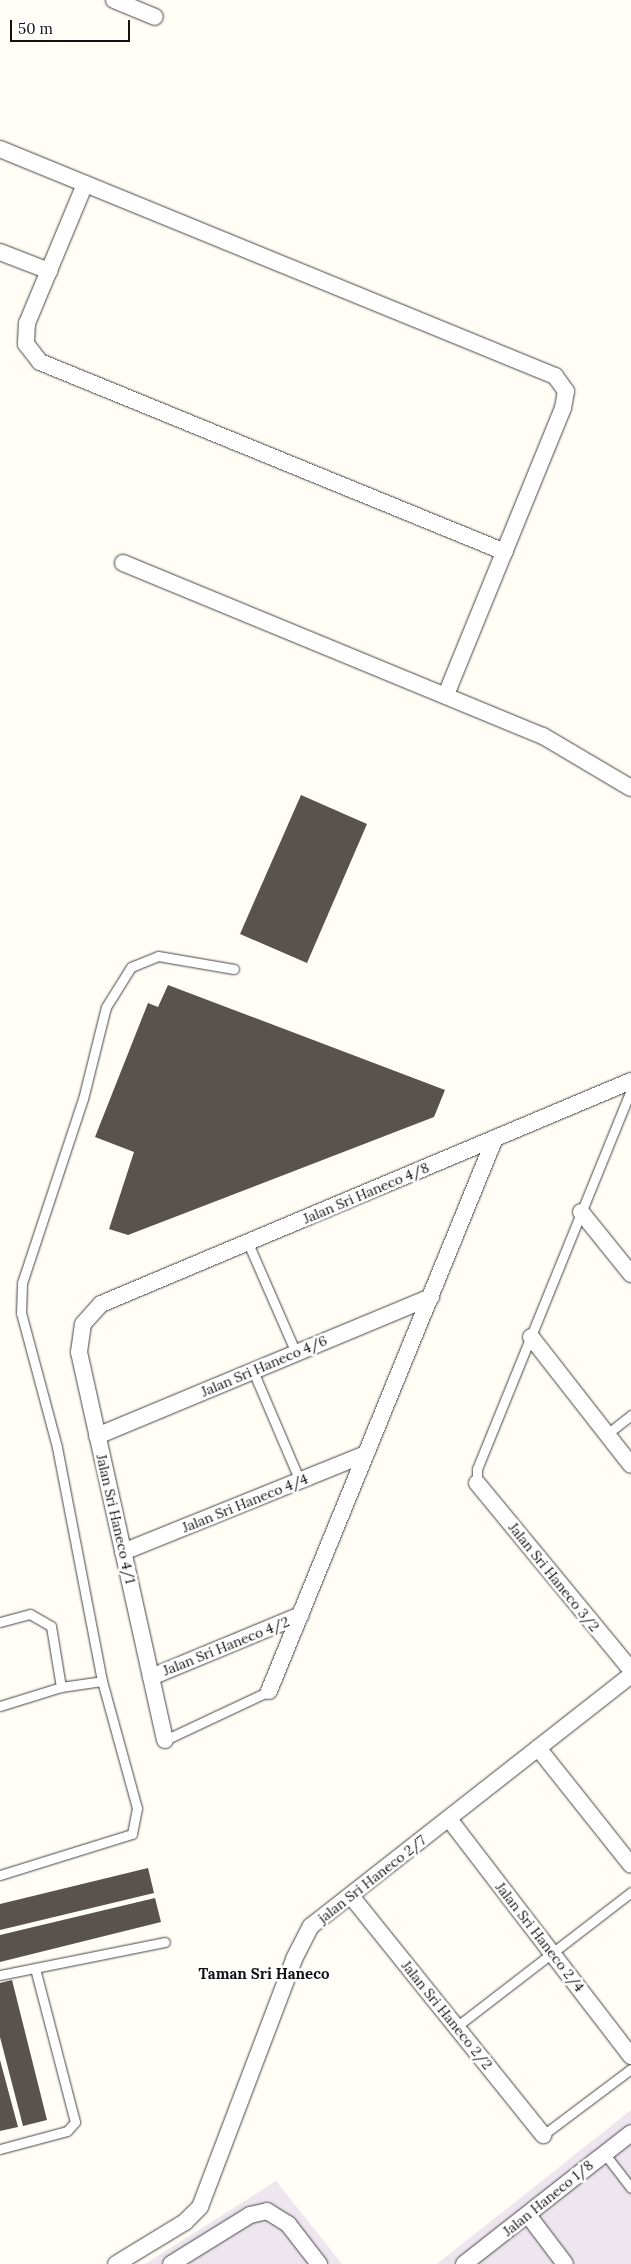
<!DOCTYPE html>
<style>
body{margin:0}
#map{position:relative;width:631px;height:2264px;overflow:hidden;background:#fffdf5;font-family:Lora,serif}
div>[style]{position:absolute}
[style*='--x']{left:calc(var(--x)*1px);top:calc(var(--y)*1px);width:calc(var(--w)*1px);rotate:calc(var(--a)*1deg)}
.industrial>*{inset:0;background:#eee6ef}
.building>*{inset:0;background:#5a524d}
.roads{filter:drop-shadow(0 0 1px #444) drop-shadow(0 0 1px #444)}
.lane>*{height:9px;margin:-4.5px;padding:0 4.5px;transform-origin:4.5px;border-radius:4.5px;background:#fff}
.street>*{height:16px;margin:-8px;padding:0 8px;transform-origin:8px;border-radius:8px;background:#fff}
span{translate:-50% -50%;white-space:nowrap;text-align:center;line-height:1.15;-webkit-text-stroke:5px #fff;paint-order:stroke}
.street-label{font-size:14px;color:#111}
.neighbourhood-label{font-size:15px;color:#111;font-weight:700}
.scale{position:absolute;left:10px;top:20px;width:120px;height:22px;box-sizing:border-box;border:2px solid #111;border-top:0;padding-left:6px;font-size:15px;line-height:18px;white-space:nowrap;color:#111;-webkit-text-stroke:4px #fff;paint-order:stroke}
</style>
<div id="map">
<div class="industrial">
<div style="clip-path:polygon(631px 2110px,631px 2264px,437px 2264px)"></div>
<div style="clip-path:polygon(276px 2181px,342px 2264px,145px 2264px)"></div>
</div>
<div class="building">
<div style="clip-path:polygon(301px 795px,367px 824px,307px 963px,240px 934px)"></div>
<div style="clip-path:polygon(168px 985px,445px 1090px,434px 1117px,128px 1235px,109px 1229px,134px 1152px,95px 1137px,148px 1003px,158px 1007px)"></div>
<div style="clip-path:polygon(148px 1868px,154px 1893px,0 1930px,0 1904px)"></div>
<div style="clip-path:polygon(155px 1898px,161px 1922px,0 1962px,0 1935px)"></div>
<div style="clip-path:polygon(12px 1980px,47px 2120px,23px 2126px,0 2037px,0 1983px)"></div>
<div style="clip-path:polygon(0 2060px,18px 2127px,0 2131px)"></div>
</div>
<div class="roads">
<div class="lane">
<div style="--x:248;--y:1243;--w:120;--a:66.4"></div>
<div style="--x:253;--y:1371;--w:120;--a:66.9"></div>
<div style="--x:607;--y:1434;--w:31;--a:-38"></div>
<div style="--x:477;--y:1483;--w:14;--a:-90"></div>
<div style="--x:477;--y:1469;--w:410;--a:-67.9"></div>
<div style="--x:0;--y:1622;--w:31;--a:-15"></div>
<div style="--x:30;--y:1614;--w:24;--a:30"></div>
<div style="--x:51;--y:1626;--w:62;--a:80.7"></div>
<div style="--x:0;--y:1706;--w:64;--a:-17.3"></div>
<div style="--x:61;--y:1687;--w:41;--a:-8.3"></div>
<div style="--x:165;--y:1740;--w:115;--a:-25.2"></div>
<div style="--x:0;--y:1875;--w:138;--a:-17.3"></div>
<div style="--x:132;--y:1834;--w:26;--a:-79"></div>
<div style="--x:137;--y:1808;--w:132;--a:-105.4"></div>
<div style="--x:102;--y:1681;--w:238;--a:-100.9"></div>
<div style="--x:57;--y:1447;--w:139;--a:-105"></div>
<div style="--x:21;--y:1313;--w:30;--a:-88"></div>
<div style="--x:22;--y:1283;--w:194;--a:-71.7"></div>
<div style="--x:83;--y:1099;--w:95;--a:-76"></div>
<div style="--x:106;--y:1007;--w:47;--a:-58"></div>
<div style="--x:131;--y:967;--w:29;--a:-22"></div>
<div style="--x:158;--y:956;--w:77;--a:9.7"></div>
<div style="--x:0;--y:1975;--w:168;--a:-11.3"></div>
<div style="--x:456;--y:2027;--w:221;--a:-37.6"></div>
<div style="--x:543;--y:2135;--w:110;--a:-36.9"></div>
<div style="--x:0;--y:2149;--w:69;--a:-15"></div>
<div style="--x:67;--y:2131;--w:12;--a:-48"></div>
<div style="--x:75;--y:2122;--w:159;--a:-104.6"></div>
<div style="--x:604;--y:2153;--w:44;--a:52.4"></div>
</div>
<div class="street">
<div style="--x:114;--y:0;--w:44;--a:22.5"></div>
<div style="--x:0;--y:149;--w:600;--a:22.25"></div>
<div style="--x:555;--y:376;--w:19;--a:54"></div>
<div style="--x:566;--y:391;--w:17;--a:100"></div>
<div style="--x:563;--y:408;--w:310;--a:112.2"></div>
<div style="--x:85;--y:184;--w:151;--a:112.6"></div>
<div style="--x:27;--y:323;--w:21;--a:93"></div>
<div style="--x:26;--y:344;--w:23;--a:52"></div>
<div style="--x:40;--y:362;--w:502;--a:22.23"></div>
<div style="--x:0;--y:252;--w:53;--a:21.2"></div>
<div style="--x:123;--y:563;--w:454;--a:22.4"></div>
<div style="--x:543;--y:736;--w:102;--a:30.6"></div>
<div style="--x:581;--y:1212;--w:80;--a:51.1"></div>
<div style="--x:531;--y:1337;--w:162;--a:52"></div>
<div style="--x:97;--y:1436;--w:362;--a:-22.6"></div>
<div style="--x:477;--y:1483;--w:242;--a:50.5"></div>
<div style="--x:123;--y:1552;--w:262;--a:-22"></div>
<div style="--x:151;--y:1677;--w:162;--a:-22.5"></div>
<div style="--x:269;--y:1691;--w:597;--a:-67.77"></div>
<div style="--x:165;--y:1740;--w:397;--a:-102.5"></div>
<div style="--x:79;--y:1352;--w:28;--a:-82"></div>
<div style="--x:83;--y:1324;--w:27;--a:-48"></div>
<div style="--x:101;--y:1304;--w:575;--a:-22.82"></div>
<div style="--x:538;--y:1748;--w:149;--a:51.5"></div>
<div style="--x:449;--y:1819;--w:299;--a:52.5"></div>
<div style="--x:351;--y:1896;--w:307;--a:51.2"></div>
<div style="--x:528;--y:2215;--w:61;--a:52.9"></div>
<div style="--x:116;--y:2264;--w:81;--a:-31.3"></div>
<div style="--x:185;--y:2222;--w:21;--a:-45"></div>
<div style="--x:200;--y:2207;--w:265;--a:-69.2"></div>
<div style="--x:294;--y:1959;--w:37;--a:-63"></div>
<div style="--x:311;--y:1926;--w:407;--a:-38.1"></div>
<div style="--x:171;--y:2264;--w:93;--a:-31.8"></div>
<div style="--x:250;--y:2215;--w:17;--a:-13"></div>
<div style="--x:267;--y:2211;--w:25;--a:32"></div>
<div style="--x:288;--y:2224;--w:51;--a:52.2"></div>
<div style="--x:464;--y:2264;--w:212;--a:-38.1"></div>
</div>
</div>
<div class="street-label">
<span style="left:366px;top:1193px;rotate:-23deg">Jalan Sri Haneco 4/8</span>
<span style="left:264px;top:1366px;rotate:-23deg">Jalan Sri Haneco 4/6</span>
<span style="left:245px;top:1503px;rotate:-22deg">Jalan Sri Haneco 4/4</span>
<span style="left:116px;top:1519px;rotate:77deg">Jalan Sri Haneco 4/1</span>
<span style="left:554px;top:1577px;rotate:51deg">Jalan Sri Haneco 3/2</span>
<span style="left:226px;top:1646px;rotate:-22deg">Jalan Sri Haneco 4/2</span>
<span style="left:372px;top:1879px;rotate:-38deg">jalan Sri Haneco 2/7</span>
<span style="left:540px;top:1937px;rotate:52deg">Jalan Sri Haneco 2/4</span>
<span style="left:447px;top:2015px;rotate:51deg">Jalan Sri Haneco 2/2</span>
<span style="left:548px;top:2198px;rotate:-39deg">Jalan Haneco 1/8</span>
</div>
<div class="neighbourhood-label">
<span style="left:264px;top:1974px">Taman Sri Haneco</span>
</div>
<div class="scale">50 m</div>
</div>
